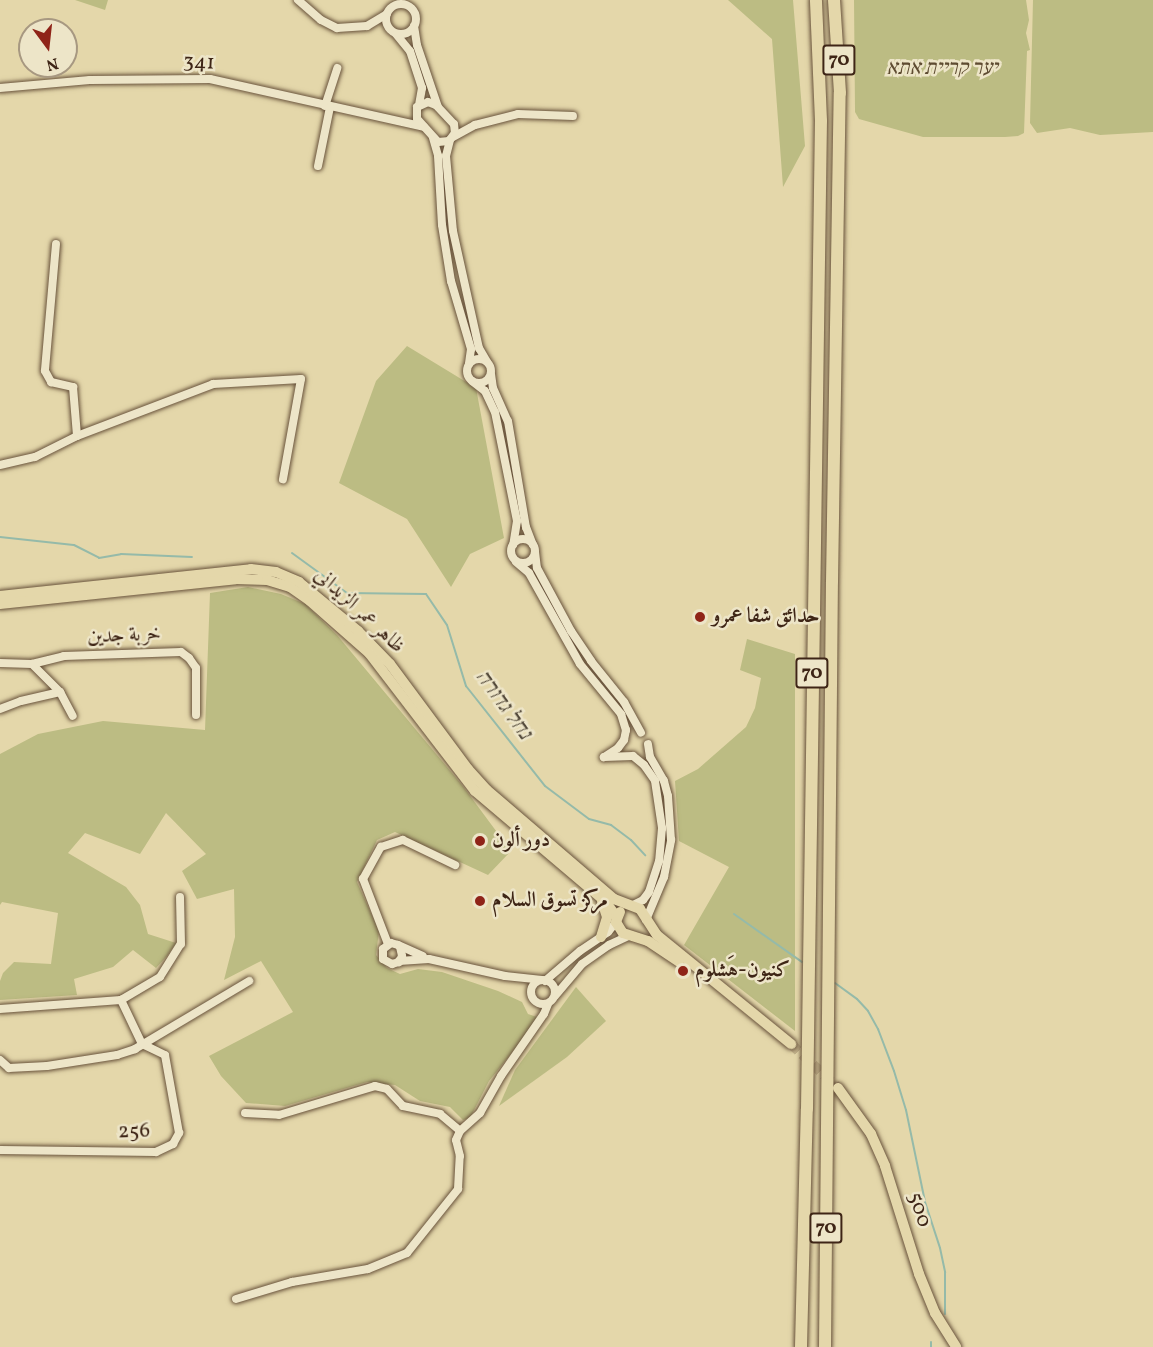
<!DOCTYPE html>
<meta charset="utf-8">
<style>
body{margin:0}
#map{position:relative;width:1153px;height:1347px;overflow:hidden;background:#e4d7aa;font-family:Vollkorn,Amiri,"Frank Ruhl Libre",serif}
div>[style]{position:absolute}
[style*='--x']{left:calc(var(--x)*1px);top:calc(var(--y)*1px);width:calc(var(--w)*1px);rotate:calc(var(--a)*1deg)}
.green>*{inset:0;background:#bcbc83}
.stream>*{height:2px;margin:-1px;padding:0 1px;transform-origin:1px;border-radius:1px;background:#95baa9}
.major-tunnel>*{height:10px;margin-top:-5px;transform-origin:0;background:repeating-linear-gradient(90deg,#c3b38c 0 10px,transparent 0 15px)}
.roads{filter:drop-shadow(0 0 2px #68523b) drop-shadow(0 0 2px #68523b)}
.minor>*{height:8px;margin:-4px;padding:0 4px;transform-origin:4px;border-radius:4px;background:#ede5c8}
.minor>.ring{margin:-4px;padding:0;box-sizing:content-box;background:none;border:8px solid #ede5c8;border-radius:50%}
.major>*{height:10px;margin:-5px;padding:0 5px;transform-origin:5px;border-radius:5px;background:#e4d7aa}
.highway>*{height:12px;margin:-6px;padding:0 6px;transform-origin:6px;border-radius:6px;background:#e4d7aa}
.dots>*{width:16px;height:16px;translate:-50% -50%;box-sizing:border-box;border:3px solid #ede5c8;border-radius:50%}
span{translate:-50% -50%;white-space:nowrap;text-align:center;line-height:1.15;-webkit-text-stroke:5px #ede5c8;paint-order:stroke}
.shield-label span{padding:2px 4px;background:#ede5c8;border:2px solid;border-radius:4px;-webkit-text-stroke-width:0}
.shield-label{font-size:20px;color:#3e2516;font-weight:700}
.street-label{font-size:21px;color:#3e2516}
.park-label{font-size:21px;color:#5e4b31;font-style:italic}
.poi-label{font-size:21px;color:#3e2516;font-weight:700}
.left{translate:0 -50%;text-align:left}
.water-label{font-size:22px;color:#544a3b;font-style:italic}
.north{position:absolute;left:18px;top:18px;width:60px;height:60px;box-sizing:border-box;background:#ede5c8;border:2px solid #a79881;border-radius:50%;rotate:165deg;font-size:16px;font-weight:700;line-height:24px;text-align:center;color:#3e2516}
.north::after{content:'';display:block;margin:auto;width:21px;height:27px;background:#8f2418;clip-path:polygon(50% 0,100% 100%,50% 72%,0 100%)}
</style>
<div id="map">
<div class="green">
<div style="clip-path:polygon(75px 0,108px 0,105px 10px)"></div>
<div style="clip-path:polygon(728px 0,793px 0,805px 146px,783px 187px,772px 39px)"></div>
<div style="clip-path:polygon(854px 0,1026px 0,1029px 20px,1026px 33px,1030px 50px,1027px 51px,1024px 133px,1018px 136px,1005px 137px,923px 137px,859px 119px,855px 112px)"></div>
<div style="clip-path:polygon(1033px 0,1153px 0,1153px 132px,1100px 135px,1070px 128px,1037px 133px,1030px 123px)"></div>
<div style="clip-path:polygon(407px 346px,476px 388px,504px 538px,470px 554px,451px 587px,407px 519px,339px 483px,376px 381px)"></div>
<div style="clip-path:polygon(248px 587px,281px 594px,305px 604px,337px 635px,462px 785px,511px 851px,488px 875px,395px 832px,377px 840px,357px 882px,379px 931px,376px 955px,387px 968px,400px 974px,418px 969px,442px 972px,498px 991px,522px 1002px,528px 1014px,540px 1018px,489px 1081px,470px 1118px,463px 1120px,450px 1107px,420px 1101px,395px 1085px,367px 1082px,285px 1106px,246px 1103px,221px 1076px,209px 1056px,293px 1012px,261px 961px,224px 980px,235px 937px,234px 889px,197px 899px,182px 871px,206px 854px,166px 813px,140px 854px,85px 833px,68px 853px,126px 887px,140px 905px,148px 934px,176px 943px,167px 956px,156px 968px,133px 950px,113px 967px,74px 979px,77px 995px,0 1000px,0 981px,3px 973px,14px 962px,51px 964px,58px 913px,2px 902px,0 905px,0 754px,38px 734px,103px 721px,205px 730px,210px 593px)"></div>
<div style="clip-path:polygon(747px 639px,795px 654px,795px 1031px,684px 945px,729px 867px,679px 841px,675px 781px,698px 769px,746px 727px,755px 708px,761px 678px,740px 670px)"></div>
<div style="clip-path:polygon(576px 987px,606px 1021px,567px 1057px,499px 1106px,515px 1070px)"></div>
</div>
<div class="stream">
<div style="--x:0;--y:537;--w:74;--a:6.2"></div>
<div style="--x:74;--y:545;--w:28;--a:27"></div>
<div style="--x:99;--y:558;--w:22;--a:-10"></div>
<div style="--x:121;--y:554;--w:71;--a:2.4"></div>
<div style="--x:292;--y:553;--w:68;--a:36"></div>
<div style="--x:347;--y:593;--w:79;--a:0.7"></div>
<div style="--x:426;--y:594;--w:37;--a:56"></div>
<div style="--x:447;--y:625;--w:64;--a:72.7"></div>
<div style="--x:466;--y:686;--w:127;--a:51.7"></div>
<div style="--x:545;--y:786;--w:55;--a:36.9"></div>
<div style="--x:589;--y:819;--w:23;--a:15"></div>
<div style="--x:611;--y:825;--w:25;--a:37"></div>
<div style="--x:631;--y:840;--w:21;--a:47"></div>
<div style="--x:734;--y:914;--w:83;--a:35.2"></div>
<div style="--x:835;--y:983;--w:27;--a:36"></div>
<div style="--x:857;--y:999;--w:16;--a:47"></div>
<div style="--x:868;--y:1011;--w:21;--a:61"></div>
<div style="--x:878;--y:1029;--w:45;--a:69.1"></div>
<div style="--x:894;--y:1071;--w:41;--a:72.9"></div>
<div style="--x:906;--y:1110;--w:94;--a:78.3"></div>
<div style="--x:925;--y:1202;--w:48;--a:71.9"></div>
<div style="--x:940;--y:1248;--w:25;--a:78"></div>
<div style="--x:945;--y:1272;--w:42;--a:90"></div>
<div style="--x:931;--y:1342;--w:5;--a:90"></div>
</div>
<div class="major-tunnel">
<div style="--x:791;--y:1044;--w:64;--a:43.1"></div>
</div>
<div class="roads">
<div class="minor">
<div style="--x:298;--y:0;--w:30;--a:41"></div>
<div style="--x:321;--y:20;--w:18;--a:27"></div>
<div style="--x:337;--y:28;--w:30;--a:-4"></div>
<div style="--x:367;--y:26;--w:23;--a:-31"></div>
<div class="ring" style="left:386px;top:4px;width:22px;height:22px"></div>
<div style="--x:414;--y:26;--w:19;--a:81"></div>
<div style="--x:417;--y:45;--w:65;--a:71.3"></div>
<div style="--x:396;--y:34;--w:22;--a:51"></div>
<div style="--x:410;--y:51;--w:39;--a:72"></div>
<div style="--x:422;--y:88;--w:17;--a:100"></div>
<div style="--x:0;--y:88;--w:90;--a:-5.1"></div>
<div style="--x:90;--y:80;--w:120;--a:-0.5"></div>
<div style="--x:210;--y:79;--w:219;--a:12.6"></div>
<div style="--x:428;--y:102;--w:9;--a:21"></div>
<div style="--x:436;--y:105;--w:26;--a:47"></div>
<div style="--x:454;--y:124;--w:9;--a:84"></div>
<div style="--x:455;--y:133;--w:10;--a:127"></div>
<div style="--x:449;--y:141;--w:11;--a:175"></div>
<div style="--x:438;--y:142;--w:31;--a:-132"></div>
<div style="--x:417;--y:119;--w:12;--a:-90"></div>
<div style="--x:417;--y:107;--w:12;--a:-24"></div>
<div style="--x:325;--y:106;--w:40;--a:-72"></div>
<div style="--x:453;--y:137;--w:25;--a:-29"></div>
<div style="--x:475;--y:125;--w:44;--a:-14.3"></div>
<div style="--x:518;--y:114;--w:55;--a:2.1"></div>
<div style="--x:433;--y:138;--w:19;--a:74"></div>
<div style="--x:438;--y:156;--w:69;--a:86.7"></div>
<div style="--x:442;--y:225;--w:57;--a:80.9"></div>
<div style="--x:451;--y:281;--w:71;--a:73.6"></div>
<div style="--x:471;--y:349;--w:15;--a:98"></div>
<div style="--x:450;--y:140;--w:16;--a:104"></div>
<div style="--x:446;--y:156;--w:75;--a:84.7"></div>
<div style="--x:453;--y:231;--w:120;--a:77.5"></div>
<div style="--x:479;--y:348;--w:16;--a:60"></div>
<div style="--x:318;--y:166;--w:60;--a:-78.5"></div>
<div style="--x:56;--y:244;--w:127;--a:95"></div>
<div style="--x:45;--y:371;--w:13;--a:61"></div>
<div style="--x:51;--y:382;--w:23;--a:13"></div>
<div style="--x:73;--y:387;--w:49;--a:85.3"></div>
<div class="ring" style="left:467px;top:359px;width:16px;height:16px"></div>
<div style="--x:491;--y:374;--w:14;--a:82"></div>
<div style="--x:493;--y:388;--w:36;--a:66"></div>
<div style="--x:508;--y:421;--w:108;--a:80.4"></div>
<div style="--x:526;--y:527;--w:19;--a:69"></div>
<div style="--x:472;--y:381;--w:16;--a:38"></div>
<div style="--x:485;--y:391;--w:23;--a:65"></div>
<div style="--x:495;--y:412;--w:111;--a:78.6"></div>
<div style="--x:517;--y:521;--w:24;--a:99"></div>
<div style="--x:0;--y:465;--w:36;--a:-13"></div>
<div style="--x:35;--y:457;--w:47;--a:-26.6"></div>
<div style="--x:77;--y:436;--w:146;--a:-20.9"></div>
<div style="--x:213;--y:384;--w:88;--a:-3.3"></div>
<div style="--x:301;--y:379;--w:102;--a:100.2"></div>
<div class="ring" style="left:511px;top:539px;width:16px;height:16px"></div>
<div style="--x:535;--y:552;--w:16;--a:83"></div>
<div style="--x:537;--y:568;--w:72;--a:61.6"></div>
<div style="--x:571;--y:631;--w:36;--a:56"></div>
<div style="--x:591;--y:661;--w:53;--a:51.2"></div>
<div style="--x:624;--y:702;--w:35;--a:61"></div>
<div style="--x:516;--y:562;--w:17;--a:40"></div>
<div style="--x:529;--y:573;--w:104;--a:60.7"></div>
<div style="--x:580;--y:664;--w:65;--a:50.6"></div>
<div style="--x:621;--y:714;--w:17;--a:73"></div>
<div style="--x:626;--y:730;--w:10;--a:101"></div>
<div style="--x:624;--y:740;--w:10;--a:127"></div>
<div style="--x:618;--y:748;--w:17;--a:147"></div>
<div style="--x:604;--y:757;--w:29;--a:-2"></div>
<div style="--x:633;--y:756;--w:14;--a:39"></div>
<div style="--x:644;--y:765;--w:19;--a:55"></div>
<div style="--x:655;--y:781;--w:48;--a:81.5"></div>
<div style="--x:662;--y:828;--w:33;--a:95"></div>
<div style="--x:659;--y:861;--w:33;--a:108"></div>
<div style="--x:649;--y:892;--w:10;--a:127"></div>
<div style="--x:643;--y:900;--w:13;--a:153"></div>
<div style="--x:0;--y:663;--w:32;--a:2"></div>
<div style="--x:32;--y:664;--w:33;--a:-14"></div>
<div style="--x:64;--y:656;--w:117;--a:-2"></div>
<div style="--x:181;--y:652;--w:10;--a:37"></div>
<div style="--x:189;--y:658;--w:12;--a:55"></div>
<div style="--x:196;--y:668;--w:47;--a:90"></div>
<div style="--x:32;--y:664;--w:40;--a:45"></div>
<div style="--x:60;--y:692;--w:27;--a:62"></div>
<div style="--x:0;--y:709;--w:22;--a:-21"></div>
<div style="--x:21;--y:701;--w:40;--a:-13"></div>
<div style="--x:646;--y:920;--w:47;--a:-67.3"></div>
<div style="--x:664;--y:877;--w:38;--a:-79"></div>
<div style="--x:671;--y:840;--w:44;--a:-93.9"></div>
<div style="--x:668;--y:796;--w:16;--a:-105"></div>
<div style="--x:664;--y:781;--w:28;--a:-120"></div>
<div style="--x:650;--y:757;--w:13;--a:-99"></div>
<div style="--x:388;--y:944;--w:70;--a:-111"></div>
<div style="--x:363;--y:879;--w:37;--a:-61"></div>
<div style="--x:381;--y:847;--w:23;--a:-18"></div>
<div style="--x:403;--y:840;--w:58;--a:25.7"></div>
<div style="--x:400;--y:947;--w:9;--a:77"></div>
<div style="--x:402;--y:956;--w:7;--a:117"></div>
<div style="--x:399;--y:962;--w:7;--a:164"></div>
<div style="--x:392;--y:964;--w:10;--a:-151"></div>
<div style="--x:383;--y:959;--w:10;--a:-90"></div>
<div style="--x:383;--y:949;--w:10;--a:-37"></div>
<div style="--x:391;--y:943;--w:7;--a:16"></div>
<div style="--x:398;--y:945;--w:27;--a:24"></div>
<div style="--x:399;--y:961;--w:30;--a:-4"></div>
<div style="--x:429;--y:959;--w:78;--a:12.6"></div>
<div style="--x:505;--y:976;--w:37;--a:6"></div>
<div class="ring" style="left:531px;top:980px;width:16px;height:16px"></div>
<div style="--x:545;--y:981;--w:46;--a:-40.6"></div>
<div style="--x:580;--y:951;--w:34;--a:-34"></div>
<div style="--x:608;--y:932;--w:13;--a:-51"></div>
<div style="--x:555;--y:996;--w:42;--a:-49.8"></div>
<div style="--x:582;--y:964;--w:33;--a:-35"></div>
<div style="--x:609;--y:945;--w:21;--a:-25"></div>
<div style="--x:0;--y:1009;--w:121;--a:-4.3"></div>
<div style="--x:121;--y:1000;--w:45;--a:-30.5"></div>
<div style="--x:160;--y:977;--w:39;--a:-58"></div>
<div style="--x:181;--y:944;--w:47;--a:-91.2"></div>
<div style="--x:0;--y:1060;--w:12;--a:42"></div>
<div style="--x:9;--y:1068;--w:38;--a:-3"></div>
<div style="--x:47;--y:1066;--w:71;--a:-8.9"></div>
<div style="--x:117;--y:1055;--w:19;--a:-18"></div>
<div style="--x:135;--y:1049;--w:133;--a:-30.8"></div>
<div style="--x:245;--y:1113;--w:34;--a:3"></div>
<div style="--x:279;--y:1115;--w:100;--a:-16.8"></div>
<div style="--x:375;--y:1086;--w:12;--a:14"></div>
<div style="--x:387;--y:1089;--w:23;--a:47"></div>
<div style="--x:403;--y:1106;--w:38;--a:12"></div>
<div style="--x:440;--y:1114;--w:26;--a:40"></div>
<div style="--x:0;--y:1150;--w:156;--a:0.7"></div>
<div style="--x:156;--y:1152;--w:19;--a:-25"></div>
<div style="--x:173;--y:1144;--w:13;--a:-61"></div>
<div style="--x:179;--y:1133;--w:79;--a:-100.2"></div>
<div style="--x:165;--y:1055;--w:25;--a:-154"></div>
<div style="--x:142;--y:1044;--w:49;--a:-115.5"></div>
<div style="--x:236;--y:1299;--w:59;--a:-16.9"></div>
<div style="--x:292;--y:1282;--w:77;--a:-9.7"></div>
<div style="--x:368;--y:1269;--w:42;--a:-22.3"></div>
<div style="--x:407;--y:1253;--w:82;--a:-51.4"></div>
<div style="--x:458;--y:1189;--w:33;--a:-87"></div>
<div style="--x:460;--y:1156;--w:16;--a:-104"></div>
<div style="--x:456;--y:1140;--w:10;--a:-66"></div>
<div style="--x:460;--y:1131;--w:27;--a:-42"></div>
<div style="--x:480;--y:1113;--w:43;--a:-60.4"></div>
<div style="--x:501;--y:1076;--w:75;--a:-55.3"></div>
<div style="--x:544;--y:1014;--w:11;--a:-68"></div>
</div>
<div class="major">
<div style="--x:0;--y:596;--w:252;--a:-6.1"></div>
<div style="--x:251;--y:569;--w:25;--a:7"></div>
<div style="--x:276;--y:572;--w:25;--a:23"></div>
<div style="--x:299;--y:582;--w:77;--a:39.7"></div>
<div style="--x:358;--y:631;--w:46;--a:45.9"></div>
<div style="--x:390;--y:664;--w:131;--a:53.4"></div>
<div style="--x:468;--y:769;--w:28;--a:48"></div>
<div style="--x:487;--y:790;--w:167;--a:40.6"></div>
<div style="--x:614;--y:899;--w:28;--a:21"></div>
<div style="--x:640;--y:909;--w:31;--a:57"></div>
<div style="--x:657;--y:935;--w:173;--a:39.1"></div>
<div style="--x:0;--y:604;--w:237;--a:-6"></div>
<div style="--x:236;--y:579;--w:31;--a:2"></div>
<div style="--x:267;--y:580;--w:24;--a:17"></div>
<div style="--x:290;--y:587;--w:24;--a:35"></div>
<div style="--x:310;--y:601;--w:79;--a:41.4"></div>
<div style="--x:369;--y:653;--w:174;--a:52.5"></div>
<div style="--x:475;--y:791;--w:172;--a:40.3"></div>
<div style="--x:606;--y:902;--w:19;--a:55"></div>
<div style="--x:620;--y:912;--w:11;--a:112"></div>
<div style="--x:616;--y:922;--w:13;--a:58"></div>
<div style="--x:623;--y:933;--w:26;--a:18"></div>
<div style="--x:648;--y:941;--w:37;--a:34"></div>
<div style="--x:601;--y:937;--w:21;--a:-73"></div>
<div style="--x:607;--y:917;--w:16;--a:-108"></div>
<div style="--x:838;--y:1088;--w:57;--a:54.3"></div>
<div style="--x:871;--y:1134;--w:35;--a:66"></div>
<div style="--x:885;--y:1166;--w:113;--a:72.5"></div>
<div style="--x:919;--y:1274;--w:42;--a:67.7"></div>
<div style="--x:935;--y:1313;--w:40;--a:58"></div>
</div>
<div class="highway">
<div style="--x:801;--y:1347;--w:238;--a:-88.6"></div>
<div style="--x:807;--y:1109;--w:988;--a:-89.19"></div>
<div style="--x:821;--y:121;--w:121;--a:-92.4"></div>
<div style="--x:825;--y:1347;--w:765;--a:-89.48"></div>
<div style="--x:832;--y:582;--w:489;--a:-89.1"></div>
<div style="--x:840;--y:93;--w:93;--a:-93.7"></div>
</div>
</div>
<div class="dots">
<div style="left:700px;top:617px;background:#8f2418"></div>
<div style="left:480px;top:841px;background:#8f2418"></div>
<div style="left:480px;top:901px;background:#8f2418"></div>
<div style="left:683px;top:971px;background:#8f2418"></div>
</div>
<div class="shield-label">
<span style="left:839px;top:60px">70</span>
<span style="left:812px;top:673px">70</span>
<span style="left:826px;top:1228px">70</span>
</div>
<div class="street-label">
<span style="left:199px;top:63px;rotate:3deg">341</span>
<span style="left:359px;top:611px;rotate:43deg">ظاهر عمر الزيداني</span>
<span style="left:124px;top:636px;rotate:-2deg">خربة جدين</span>
<span style="left:134px;top:1132px;rotate:-2deg">256</span>
<span style="left:919px;top:1210px;rotate:72deg">500</span>
</div>
<div class="park-label">
<span style="left:942px;top:69px">יער קריית אתא</span>
</div>
<div class="poi-label">
<span class="left" style="left:712px;top:617px">حدائق شفا عمرو</span>
<span class="left" style="left:492px;top:841px">دور ألون</span>
<span class="left" style="left:492px;top:901px">مركز تسوق السلام</span>
<span class="left" style="left:695px;top:971px">كنيون-هَشلوم</span>
</div>
<div class="water-label">
<span style="left:503px;top:705px;rotate:54deg">נחל גדורה</span>
</div>
<div class="north">N</div>
</div>
